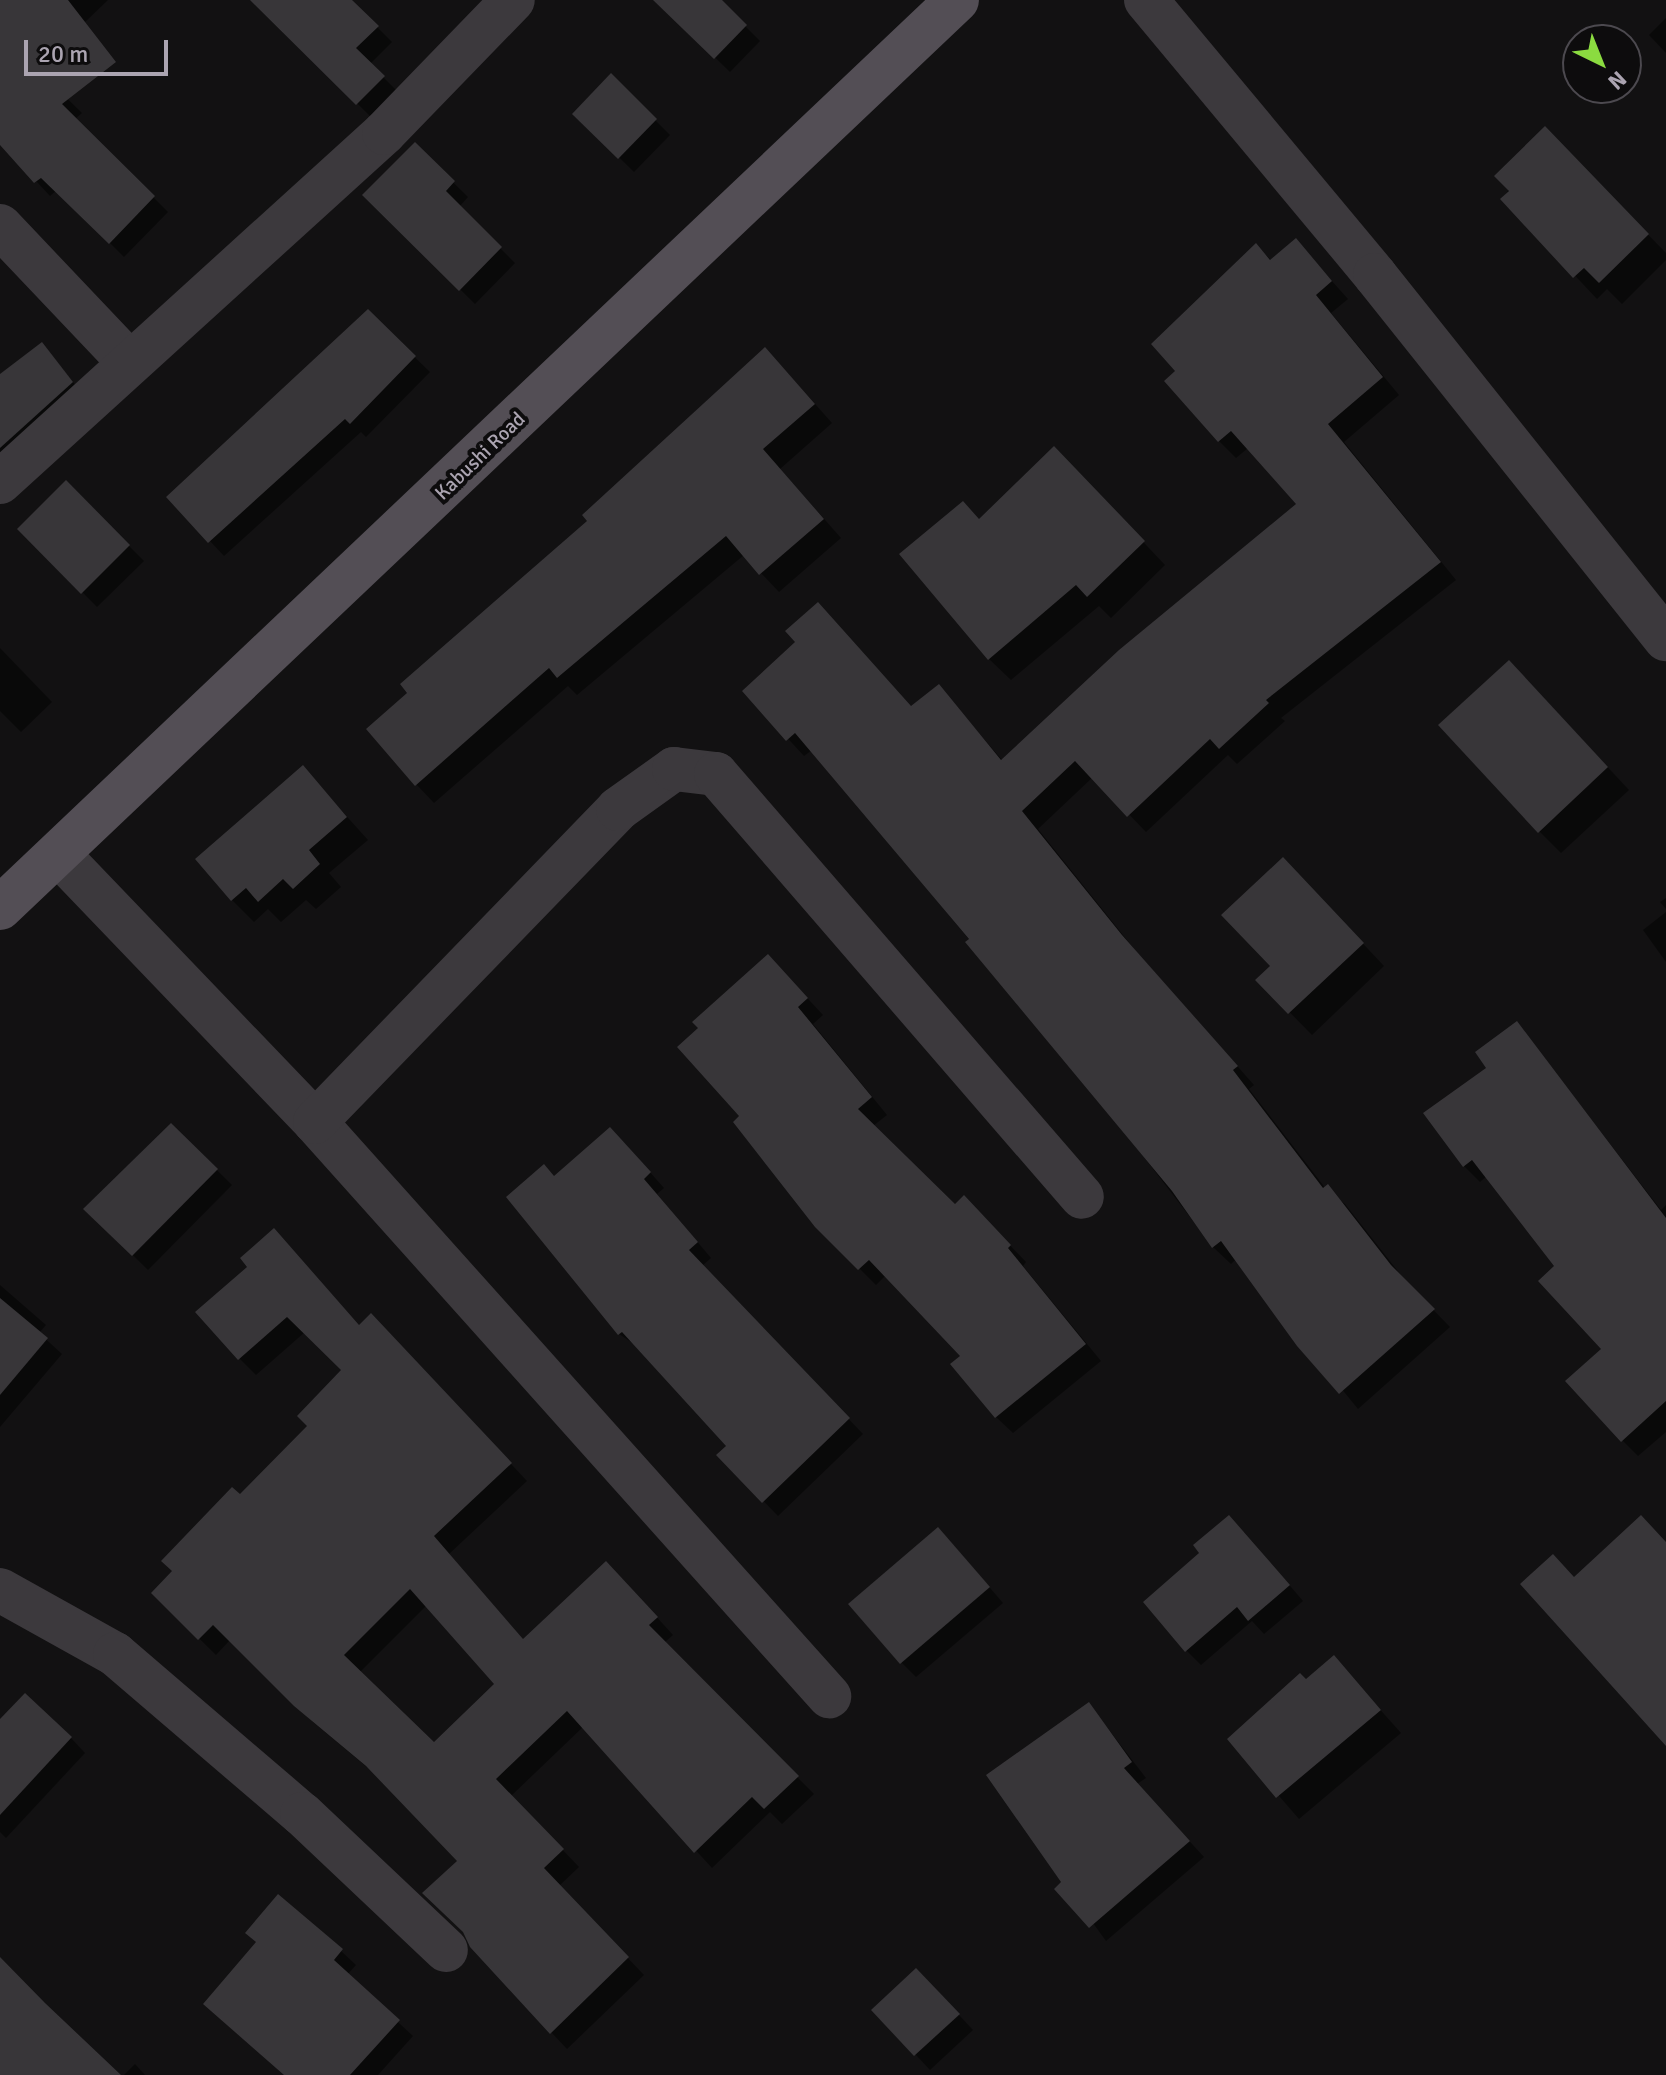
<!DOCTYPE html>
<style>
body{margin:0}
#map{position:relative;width:1666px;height:2075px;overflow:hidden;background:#121112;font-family:Signika,sans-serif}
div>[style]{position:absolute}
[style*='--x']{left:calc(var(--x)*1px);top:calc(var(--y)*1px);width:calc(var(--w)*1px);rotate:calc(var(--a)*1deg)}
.shadow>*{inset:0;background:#0007}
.building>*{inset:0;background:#383639}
.minor>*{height:44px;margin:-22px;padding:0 22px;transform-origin:22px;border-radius:22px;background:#3c393d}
.major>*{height:44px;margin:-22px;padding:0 22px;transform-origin:22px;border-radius:22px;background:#534e55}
span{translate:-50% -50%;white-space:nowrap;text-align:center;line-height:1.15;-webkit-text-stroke:8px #0d0c0d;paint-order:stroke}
.street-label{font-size:20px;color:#aba4b1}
.north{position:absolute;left:1562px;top:24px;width:80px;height:80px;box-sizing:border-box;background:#0d0c0d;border:2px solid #4c494f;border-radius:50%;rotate:137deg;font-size:22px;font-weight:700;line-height:32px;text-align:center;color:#aba4b1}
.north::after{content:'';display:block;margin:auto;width:28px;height:36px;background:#8bdb40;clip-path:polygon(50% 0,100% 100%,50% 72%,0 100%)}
.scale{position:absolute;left:24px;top:40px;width:144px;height:36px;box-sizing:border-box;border:4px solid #aba4b1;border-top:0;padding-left:10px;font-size:24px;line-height:28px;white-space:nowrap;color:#aba4b1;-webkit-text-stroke:6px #0d0c0d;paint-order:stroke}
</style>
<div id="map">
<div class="shadow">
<div style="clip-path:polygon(61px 0,108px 0,83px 24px)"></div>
<div style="clip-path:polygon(284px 0,350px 0,392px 42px,370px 64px,398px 92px,372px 118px,269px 16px)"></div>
<div style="clip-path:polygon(720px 1px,760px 41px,730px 72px,689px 32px)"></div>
<div style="clip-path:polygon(1666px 18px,1666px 53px,1649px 35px)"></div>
<div style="clip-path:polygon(0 33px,82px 113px,75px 119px,168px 212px,124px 257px,57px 190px,50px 196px,0 142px)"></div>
<div style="clip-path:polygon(611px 76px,670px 135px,634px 172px,575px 114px)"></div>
<div style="clip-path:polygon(1545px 129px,1666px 253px,1666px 260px,1622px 304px,1607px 289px,1597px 299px,1503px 199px)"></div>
<div style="clip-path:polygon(415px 145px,468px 197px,459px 207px,515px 263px,475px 304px,365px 195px)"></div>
<div style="clip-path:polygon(1296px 241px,1348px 299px,1331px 313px,1399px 395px,1344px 442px,1456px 580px,1281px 718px,1285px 721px,1237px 764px,1228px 755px,1146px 832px,1093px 777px,1038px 829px,1139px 955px,1254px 1085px,1249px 1089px,1326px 1189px,1345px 1204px,1408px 1284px,1450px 1327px,1358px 1409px,1236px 1259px,1231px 1264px,1213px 1247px,1074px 1066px,812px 750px,804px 756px,744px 691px,912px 708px,939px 687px,1003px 761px,1299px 504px,1248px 448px,1236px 458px,1219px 441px,1178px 371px,1256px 245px,1272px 261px)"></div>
<div style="clip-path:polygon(368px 312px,430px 372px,366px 437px,361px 432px,224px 556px,210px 541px)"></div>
<div style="clip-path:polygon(42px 344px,86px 398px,0 469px,0 376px)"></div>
<div style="clip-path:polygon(783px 368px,832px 423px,780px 469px,841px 538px,779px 592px,744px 555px,577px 695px,568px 686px,434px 803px,416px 784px)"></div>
<div style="clip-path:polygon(1076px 471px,1165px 565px,1111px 618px,1099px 606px,1011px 680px,989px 659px,980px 520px)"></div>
<div style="clip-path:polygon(66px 483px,144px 561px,97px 607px,20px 529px)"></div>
<div style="clip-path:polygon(0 648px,52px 702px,21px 732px,0 711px)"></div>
<div style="clip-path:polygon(1531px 685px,1629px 790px,1561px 853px,1539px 831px)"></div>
<div style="clip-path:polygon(303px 768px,368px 840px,329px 873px,341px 887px,316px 909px,306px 900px,281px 922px,268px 909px,254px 922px,232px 900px)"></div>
<div style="clip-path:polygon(1305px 882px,1384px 966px,1312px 1035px,1258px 980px,1273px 966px)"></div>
<div style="clip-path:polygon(1666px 898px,1666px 909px,1660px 902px)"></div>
<div style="clip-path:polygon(1666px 912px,1666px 962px,1643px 930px)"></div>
<div style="clip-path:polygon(784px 973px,823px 1015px,813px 1024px,887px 1115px,873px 1126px,955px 1207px,980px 1214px,1026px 1262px,1023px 1266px,1101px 1361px,1013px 1433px,996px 1417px,963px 1356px,886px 1275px,876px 1285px,817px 1226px,742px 1117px)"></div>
<div style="clip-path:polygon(1517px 1023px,1661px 1210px,1666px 1205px,1666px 1432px,1638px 1456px,1622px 1440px,1604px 1349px,1557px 1266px,1487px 1176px,1480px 1182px,1464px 1166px,1488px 1068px)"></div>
<div style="clip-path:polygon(171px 1125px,232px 1185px,148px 1270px,86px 1209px)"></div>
<div style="clip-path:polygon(625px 1144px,664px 1188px,657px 1194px,711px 1258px,702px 1266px,863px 1434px,778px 1516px,719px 1455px,728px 1446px,637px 1346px,619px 1334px,555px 1178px)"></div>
<div style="clip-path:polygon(evenodd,250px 1267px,360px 1327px,388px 1332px,527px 1481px,449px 1554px,524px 1641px,623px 1580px,673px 1635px,664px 1643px,814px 1794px,782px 1824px,770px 1812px,712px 1868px,583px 1727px,511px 1796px,579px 1867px,559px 1886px,644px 1975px,567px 2049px,551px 2032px,460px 1861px,381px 1779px,313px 1722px,230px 1640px,216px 1655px,153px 1593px,310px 1426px,344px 1370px,305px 1332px,256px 1375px,240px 1359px,250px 1267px,427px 1605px,497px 1684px,434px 1744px,359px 1673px,427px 1605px)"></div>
<div style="clip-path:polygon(0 1285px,46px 1325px,39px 1333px,62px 1354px,0 1427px)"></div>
<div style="clip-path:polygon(1244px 1532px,1303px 1601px,1264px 1634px,1252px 1621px,1201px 1665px,1186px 1650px)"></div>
<div style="clip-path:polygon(953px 1545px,1003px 1603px,916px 1677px,901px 1662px)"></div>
<div style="clip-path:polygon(1334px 1658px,1401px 1733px,1299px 1819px,1230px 1739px,1300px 1675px,1306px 1682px)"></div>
<div style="clip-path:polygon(1089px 1704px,1146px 1778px,1137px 1784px,1204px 1857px,1106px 1941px,1064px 1883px)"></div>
<div style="clip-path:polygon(0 1722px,71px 1738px,85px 1753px,6px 1838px,0 1832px)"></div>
<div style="clip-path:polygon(341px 1951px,356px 1965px,347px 1975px,413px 2036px,378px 2075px,286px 2075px,222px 2017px)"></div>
<div style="clip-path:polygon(931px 1985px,973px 2030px,930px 2070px,874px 2010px)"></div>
<div style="clip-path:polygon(135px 2064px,145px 2075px,124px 2075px)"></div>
</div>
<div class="building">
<div style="clip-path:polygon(0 0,68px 0,116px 62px,62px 104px,155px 196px,109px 244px,41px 178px,34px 183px,0 145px)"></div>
<div style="clip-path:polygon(250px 0,352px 0,379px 26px,356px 48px,385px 76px,356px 105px)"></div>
<div style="clip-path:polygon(653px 0,722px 0,747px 25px,714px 59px)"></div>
<div style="clip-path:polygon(611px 73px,657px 119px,618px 159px,572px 114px)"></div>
<div style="clip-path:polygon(1545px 126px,1649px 234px,1599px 283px,1584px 268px,1573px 278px,1500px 199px,1509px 191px,1494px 176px)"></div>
<div style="clip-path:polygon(415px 142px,455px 181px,446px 191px,502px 247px,459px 291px,362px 195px)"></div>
<div style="clip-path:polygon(1296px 238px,1332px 281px,1316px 295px,1383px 377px,1328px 424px,1441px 562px,1266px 700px,1269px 703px,1219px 749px,1210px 739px,1127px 817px,1075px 761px,1022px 811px,1122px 935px,1238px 1066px,1233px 1070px,1323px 1188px,1328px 1184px,1391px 1265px,1435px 1309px,1339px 1394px,1297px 1346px,1221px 1241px,1212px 1248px,1172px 1191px,965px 942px,969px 939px,795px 733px,786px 741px,742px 691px,795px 642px,785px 631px,818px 602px,911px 706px,939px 684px,1001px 760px,1119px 650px,1296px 504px,1231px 431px,1218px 442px,1164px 381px,1175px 371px,1151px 344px,1256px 243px,1270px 260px)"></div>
<div style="clip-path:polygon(368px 309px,416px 356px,350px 424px,345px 419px,208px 543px,166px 497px)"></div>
<div style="clip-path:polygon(42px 342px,73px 382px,0 448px,0 374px)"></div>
<div style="clip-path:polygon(765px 347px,815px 404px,763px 449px,824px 519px,759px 575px,726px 536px,557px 678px,549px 668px,415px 786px,366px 729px,407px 693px,400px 684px,587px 521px,582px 515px)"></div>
<div style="clip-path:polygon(1054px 446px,1145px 541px,1087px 597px,1076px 585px,988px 660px,899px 554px,963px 501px,979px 519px)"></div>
<div style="clip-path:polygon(66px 480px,130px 545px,81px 594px,17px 529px)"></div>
<div style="clip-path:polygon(1509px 660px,1608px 767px,1538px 833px,1438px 725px)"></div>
<div style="clip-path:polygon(303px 765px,347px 817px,309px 850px,320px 864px,293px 889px,283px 879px,258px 902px,246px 888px,231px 901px,195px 859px)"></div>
<div style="clip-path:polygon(1283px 857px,1364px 943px,1288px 1014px,1255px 980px,1270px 966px,1221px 915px)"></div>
<div style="clip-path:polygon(768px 954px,808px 998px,798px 1007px,872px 1097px,858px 1109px,955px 1204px,964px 1195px,1011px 1245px,1008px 1248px,1086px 1344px,995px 1418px,950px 1364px,960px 1356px,869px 1260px,858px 1270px,815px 1227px,733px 1122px,739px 1116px,677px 1047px,698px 1028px,692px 1022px)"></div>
<div style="clip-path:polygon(1517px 1021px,1666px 1218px,1666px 1401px,1621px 1442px,1565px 1381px,1601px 1349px,1538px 1281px,1554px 1266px,1472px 1160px,1463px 1167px,1423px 1113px,1486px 1068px,1475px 1052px)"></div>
<div style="clip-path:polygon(171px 1123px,218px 1169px,132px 1256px,83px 1209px)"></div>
<div style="clip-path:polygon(610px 1127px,651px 1172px,644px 1179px,698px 1242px,689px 1250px,850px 1418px,762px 1503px,716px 1455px,726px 1446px,622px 1332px,618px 1335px,506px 1197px,544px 1164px,554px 1176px)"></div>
<div style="clip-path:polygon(evenodd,274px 1228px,359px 1325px,371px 1313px,512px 1463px,434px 1536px,523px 1639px,606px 1561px,658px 1617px,649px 1625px,799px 1776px,764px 1809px,752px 1797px,694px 1853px,567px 1711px,496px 1779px,564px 1849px,544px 1868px,629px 1957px,550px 2034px,470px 1947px,463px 1932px,422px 1893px,457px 1861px,366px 1766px,294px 1706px,213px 1625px,198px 1640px,151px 1593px,172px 1571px,161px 1561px,232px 1487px,240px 1494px,307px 1426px,297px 1416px,341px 1370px,287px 1317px,238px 1360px,195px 1312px,247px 1267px,240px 1258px,274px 1228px,410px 1589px,494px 1684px,434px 1742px,344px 1655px,410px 1589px)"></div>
<div style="clip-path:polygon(0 1298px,48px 1338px,0 1395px)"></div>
<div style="clip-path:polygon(1229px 1515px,1290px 1585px,1248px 1621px,1237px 1607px,1185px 1652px,1143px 1602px,1199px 1553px,1193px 1545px)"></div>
<div style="clip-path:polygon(1641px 1515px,1666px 1542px,1666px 1746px,1520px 1584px,1553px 1554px,1574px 1577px)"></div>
<div style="clip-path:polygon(938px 1527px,990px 1587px,900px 1664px,848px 1604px)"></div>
<div style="clip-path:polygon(1334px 1655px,1381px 1710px,1276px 1798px,1227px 1739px,1300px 1673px,1306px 1679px)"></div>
<div style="clip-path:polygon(25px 1693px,72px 1737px,0 1815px,0 1719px)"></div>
<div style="clip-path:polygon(1089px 1702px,1132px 1762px,1124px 1768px,1190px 1841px,1089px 1928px,1054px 1889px,1061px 1882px,986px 1775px)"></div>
<div style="clip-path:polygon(278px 1894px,343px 1949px,334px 1960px,400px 2020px,350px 2075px,284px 2075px,203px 2004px,256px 1942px,245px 1933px)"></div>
<div style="clip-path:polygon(0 1957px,45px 2003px,121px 2075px,0 2075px)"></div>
<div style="clip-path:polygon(916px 1968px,960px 2014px,914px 2056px,871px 2010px)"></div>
</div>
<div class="minor">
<div style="--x:1146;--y:0;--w:358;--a:50.2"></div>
<div style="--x:1375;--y:275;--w:466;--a:51.4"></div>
<div style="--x:0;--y:226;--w:189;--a:46.5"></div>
<div style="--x:0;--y:482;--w:519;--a:-42.27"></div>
<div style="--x:384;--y:133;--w:185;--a:-45.9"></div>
<div style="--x:58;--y:854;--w:371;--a:46.2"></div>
<div style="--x:315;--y:1122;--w:771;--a:48.16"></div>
<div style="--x:315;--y:1122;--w:436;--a:-45.9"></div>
<div style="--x:618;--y:809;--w:69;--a:-35.5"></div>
<div style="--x:674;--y:769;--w:42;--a:6.8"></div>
<div style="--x:716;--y:774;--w:559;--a:49.13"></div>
<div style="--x:0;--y:1590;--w:132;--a:29.1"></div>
<div style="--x:115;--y:1654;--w:246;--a:40.6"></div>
<div style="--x:302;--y:1814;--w:198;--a:43.4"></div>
</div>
<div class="major">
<div style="--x:0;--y:908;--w:1319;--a:-43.49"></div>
</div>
<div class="street-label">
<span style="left:480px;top:456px;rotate:-44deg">Kabushi Road</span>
</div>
<div class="north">N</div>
<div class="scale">20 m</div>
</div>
